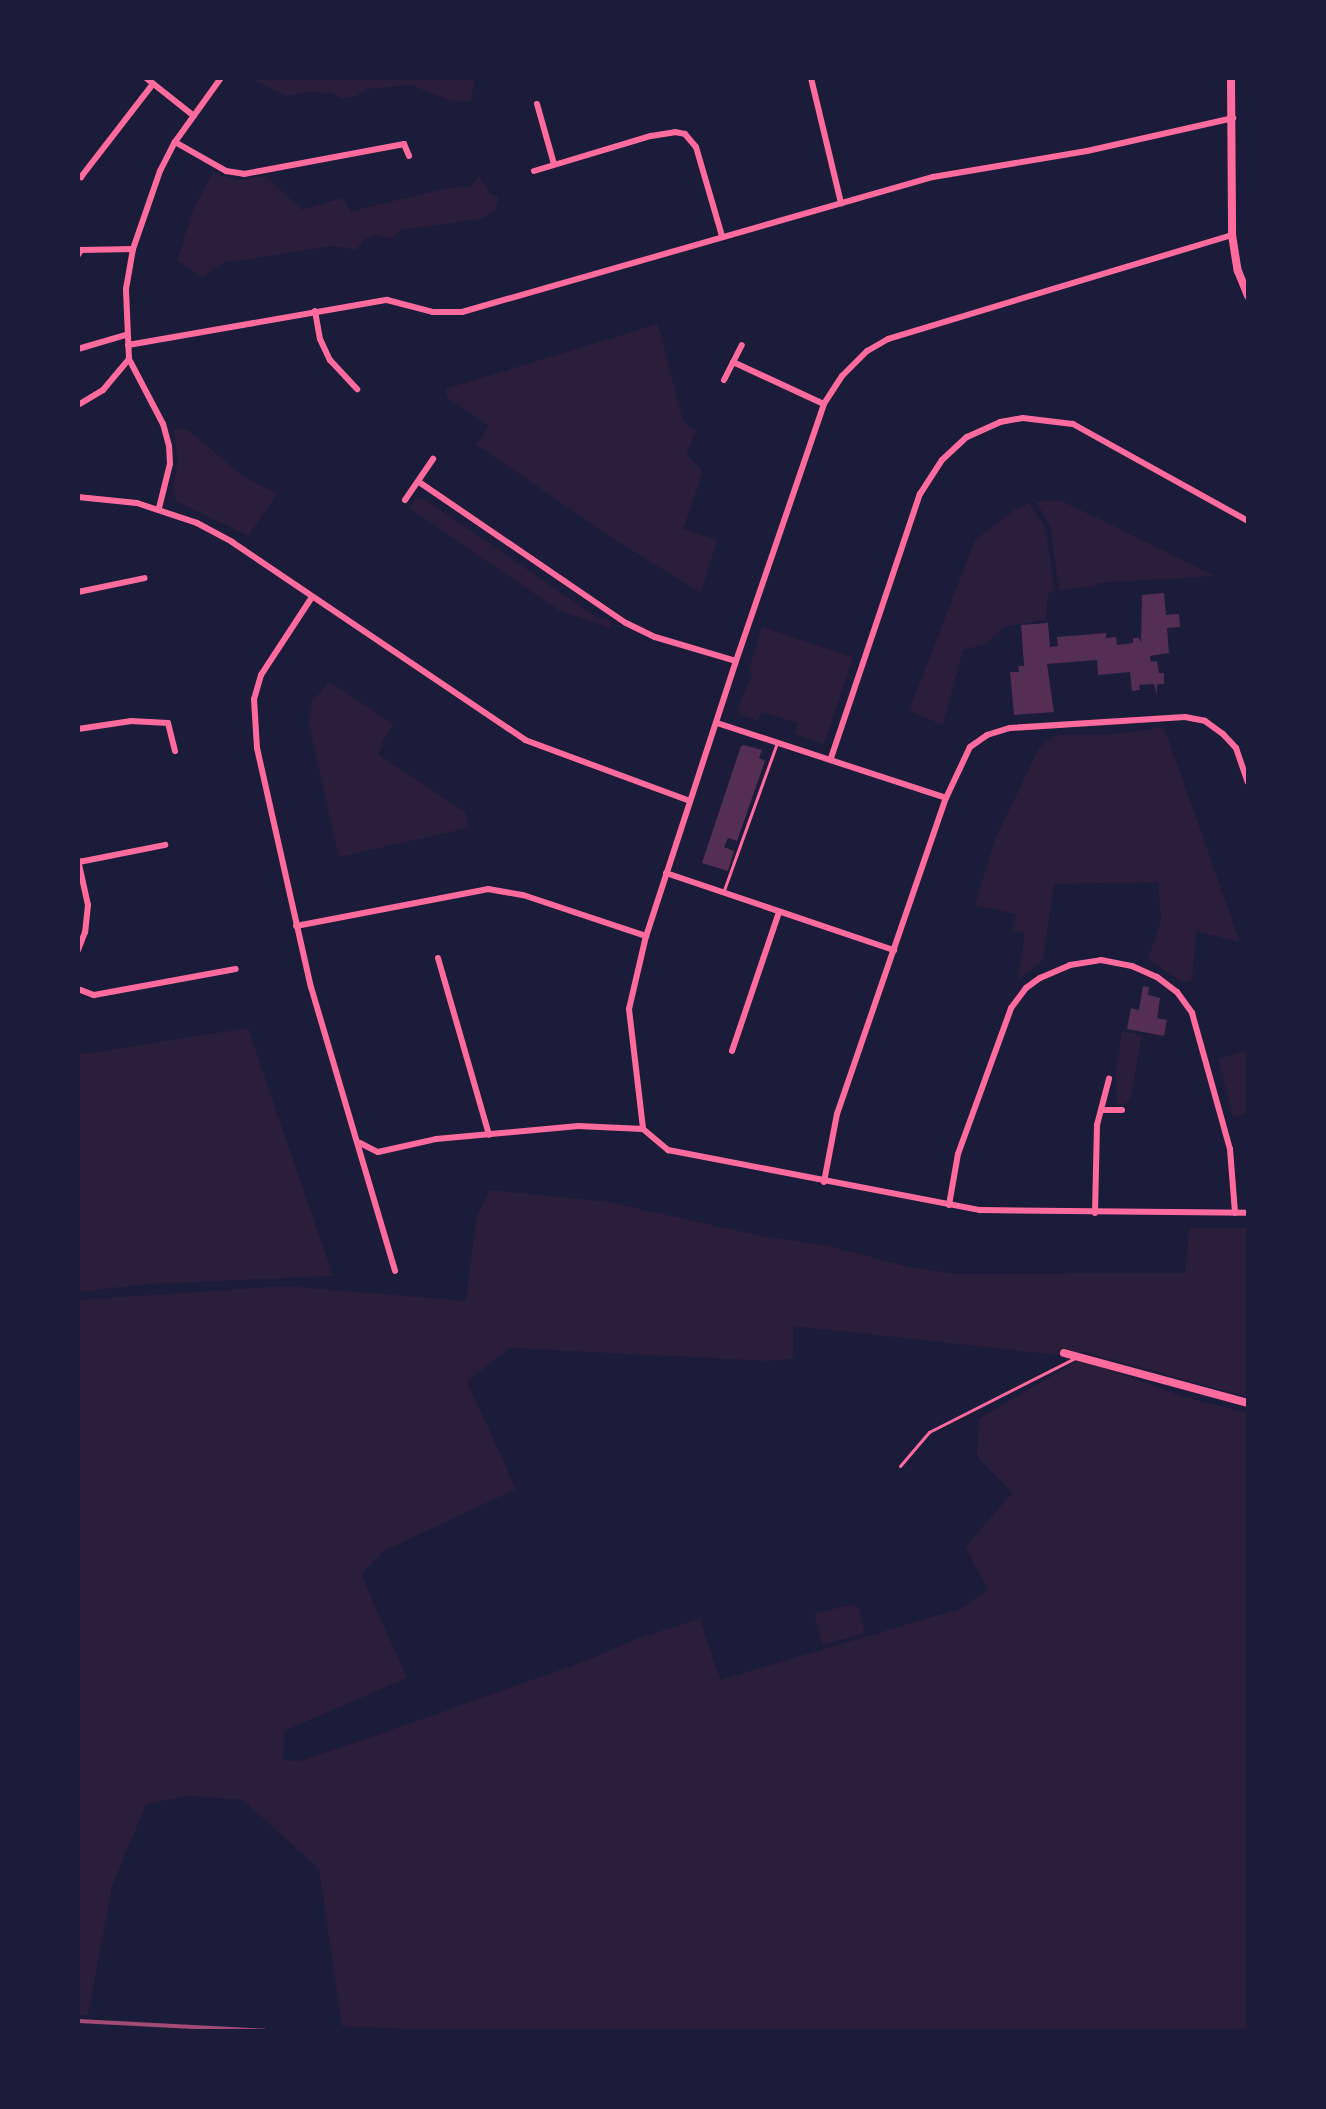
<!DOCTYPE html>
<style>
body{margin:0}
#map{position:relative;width:1326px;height:2109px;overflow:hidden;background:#1b1b3a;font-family:"Open Sans",sans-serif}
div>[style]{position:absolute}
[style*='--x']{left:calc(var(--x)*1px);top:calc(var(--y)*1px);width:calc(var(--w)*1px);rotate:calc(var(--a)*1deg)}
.green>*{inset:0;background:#2a1e3b}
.building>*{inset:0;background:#542f53}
.service>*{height:3px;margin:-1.5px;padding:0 1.5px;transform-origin:1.5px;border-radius:1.5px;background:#ff6b9d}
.minor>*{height:6px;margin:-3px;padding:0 3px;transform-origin:3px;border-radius:3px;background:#ff6b9d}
.tertiary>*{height:8px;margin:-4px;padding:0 4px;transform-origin:4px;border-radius:4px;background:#ff6b9d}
.rail>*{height:4px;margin:-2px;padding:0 2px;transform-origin:2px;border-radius:2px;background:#a44b75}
span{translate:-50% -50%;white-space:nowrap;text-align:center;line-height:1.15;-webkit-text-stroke:6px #1b1b3a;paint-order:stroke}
.frame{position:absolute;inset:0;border:80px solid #1b1b3a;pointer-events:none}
</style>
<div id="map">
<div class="green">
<div style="clip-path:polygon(250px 78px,474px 78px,474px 85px,470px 102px,452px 101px,411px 85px,366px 89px,357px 96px,343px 98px,329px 93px,307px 92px,286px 96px)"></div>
<div style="clip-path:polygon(213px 173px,237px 180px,266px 176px,302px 210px,342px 198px,351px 211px,445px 189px,470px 186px,479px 176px,491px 194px,499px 197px,495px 211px,480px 219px,401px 230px,391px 239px,377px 235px,365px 239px,356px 250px,333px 246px,222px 263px,203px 277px,177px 261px,194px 207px)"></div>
<div style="clip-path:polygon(658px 324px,683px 421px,696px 432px,686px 454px,703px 472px,683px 529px,717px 540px,701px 593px,612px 538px,476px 444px,489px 426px,448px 398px,445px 389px)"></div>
<div style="clip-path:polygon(177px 428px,188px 430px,244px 477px,277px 494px,248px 536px,176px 501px,173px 488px,178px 462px,174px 430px)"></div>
<div style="clip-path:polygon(416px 499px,424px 499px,598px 618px,607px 619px,611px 622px,610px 628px,560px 611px,409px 508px)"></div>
<div style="clip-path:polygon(1060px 500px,1215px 576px,1096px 583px,1095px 586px,1059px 590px,1050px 525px,1036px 502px)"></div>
<div style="clip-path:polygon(1029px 503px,1045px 527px,1048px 542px,1054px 590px,1048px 594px,1046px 620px,1006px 626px,985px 644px,963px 650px,943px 725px,909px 711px,975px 540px,1013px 511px)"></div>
<div style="clip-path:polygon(762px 627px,853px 657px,824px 744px,795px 734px,798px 723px,761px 712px,758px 721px,740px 715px,737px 710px,752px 675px,749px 668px)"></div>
<div style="clip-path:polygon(330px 682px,394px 725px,381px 743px,384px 745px,378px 754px,465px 812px,468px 828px,339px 857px,309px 725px,312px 701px)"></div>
<div style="clip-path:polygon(1164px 727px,1240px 942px,1196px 931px,1192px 980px,1183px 983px,1148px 959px,1161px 920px,1158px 882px,1054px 884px,1043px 960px,1018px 980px,1025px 933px,1013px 930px,1016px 914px,975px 905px,995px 839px,1039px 748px,1055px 735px,1122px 734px)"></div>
<div style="clip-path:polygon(248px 1028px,333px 1276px,147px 1284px,78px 1292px,78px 1055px)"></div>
<div style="clip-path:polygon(1122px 1031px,1142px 1036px,1130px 1101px,1122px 1105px,1117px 1102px,1116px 1073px)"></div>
<div style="clip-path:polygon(1248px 1050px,1248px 1113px,1233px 1117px,1218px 1059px)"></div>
<div style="clip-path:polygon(490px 1190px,609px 1202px,761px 1236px,830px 1246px,908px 1267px,957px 1274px,1185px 1273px,1189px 1228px,1248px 1228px,1248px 1397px,1085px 1352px,1058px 1355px,793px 1326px,793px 1358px,769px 1361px,510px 1348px,467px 1381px,516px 1489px,384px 1551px,361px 1574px,407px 1678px,284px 1731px,283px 1760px,299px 1761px,383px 1733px,588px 1660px,641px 1637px,700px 1619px,720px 1680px,959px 1609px,988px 1590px,965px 1547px,1012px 1493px,977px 1456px,979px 1419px,1080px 1359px,1182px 1396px,1248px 1413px,1248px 2031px,446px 2031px,342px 2026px,319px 1869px,243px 1800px,187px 1796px,146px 1804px,112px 1887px,88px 2015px,78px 2014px,78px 1300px,285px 1286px,466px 1301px,477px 1215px)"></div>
<div style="clip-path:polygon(849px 1605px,859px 1608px,865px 1633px,822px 1645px,814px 1614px)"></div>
</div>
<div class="building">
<div style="clip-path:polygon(1164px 593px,1166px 615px,1179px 614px,1180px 627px,1167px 628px,1169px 653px,1150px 656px,1151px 662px,1157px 661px,1159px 673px,1164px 673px,1164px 684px,1157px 684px,1157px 695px,1154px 684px,1139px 685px,1140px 690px,1132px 691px,1130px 672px,1098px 675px,1097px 660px,1047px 664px,1054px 712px,1014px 715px,1010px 672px,1019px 672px,1018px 666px,1024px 666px,1021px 625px,1048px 623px,1050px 647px,1058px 646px,1057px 637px,1106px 633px,1106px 638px,1116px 637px,1117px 645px,1133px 643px,1133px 638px,1139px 638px,1141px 643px,1142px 595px)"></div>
<div style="clip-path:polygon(744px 745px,762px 750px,759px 758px,765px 761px,737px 841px,728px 838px,724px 847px,734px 851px,728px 871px,702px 863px,741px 746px)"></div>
<div style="clip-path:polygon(1143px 986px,1149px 987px,1148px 995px,1160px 998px,1157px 1018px,1167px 1020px,1164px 1036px,1127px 1029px,1131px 1008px,1139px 1010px)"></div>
</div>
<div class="service">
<div style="--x:724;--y:890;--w:156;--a:-70.2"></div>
<div style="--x:900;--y:1466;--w:45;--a:-49.5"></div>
<div style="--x:929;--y:1432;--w:164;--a:-26.9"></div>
</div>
<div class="minor">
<div style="--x:146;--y:78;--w:61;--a:38.4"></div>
<div style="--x:811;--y:78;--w:129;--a:76.5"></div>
<div style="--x:537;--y:104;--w:62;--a:74.2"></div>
<div style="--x:175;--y:142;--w:59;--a:29.6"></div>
<div style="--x:226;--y:171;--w:18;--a:9"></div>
<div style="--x:244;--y:174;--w:163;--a:-10.6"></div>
<div style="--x:404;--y:144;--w:13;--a:67"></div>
<div style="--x:534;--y:171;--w:122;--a:-16.7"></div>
<div style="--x:651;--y:136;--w:24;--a:-9"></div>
<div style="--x:675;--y:132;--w:10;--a:11"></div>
<div style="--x:685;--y:134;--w:17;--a:50"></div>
<div style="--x:696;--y:147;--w:93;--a:73.7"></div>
<div style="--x:78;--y:175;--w:4;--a:34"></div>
<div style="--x:81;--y:177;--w:118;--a:-52.3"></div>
<div style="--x:1232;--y:235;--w:359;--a:163.2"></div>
<div style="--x:888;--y:339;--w:24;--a:150"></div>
<div style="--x:867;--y:351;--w:35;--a:135"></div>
<div style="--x:842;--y:376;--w:33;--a:123"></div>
<div style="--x:824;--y:404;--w:272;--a:108.9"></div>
<div style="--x:736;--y:661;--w:289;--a:108.1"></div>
<div style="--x:646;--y:936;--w:75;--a:103.1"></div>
<div style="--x:629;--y:1009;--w:121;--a:83.3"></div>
<div style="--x:643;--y:1129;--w:33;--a:40"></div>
<div style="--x:668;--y:1150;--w:318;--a:10.9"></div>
<div style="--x:980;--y:1210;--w:268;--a:0.6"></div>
<div style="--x:78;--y:255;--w:6;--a:-59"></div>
<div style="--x:81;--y:250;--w:52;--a:-1.1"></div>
<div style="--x:315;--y:311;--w:28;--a:80"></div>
<div style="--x:320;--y:339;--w:23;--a:65"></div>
<div style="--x:330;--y:360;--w:40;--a:47"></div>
<div style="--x:128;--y:345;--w:263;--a:-9.9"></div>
<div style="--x:387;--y:300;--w:48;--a:14.6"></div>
<div style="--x:433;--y:312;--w:29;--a:0"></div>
<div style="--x:462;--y:312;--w:490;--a:-16"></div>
<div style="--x:933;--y:177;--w:156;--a:-9.6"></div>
<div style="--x:1087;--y:151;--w:150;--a:-12.7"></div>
<div style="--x:78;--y:349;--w:50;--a:-16.3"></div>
<div style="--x:733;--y:362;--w:100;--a:24.8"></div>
<div style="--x:724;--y:380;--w:39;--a:-63"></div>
<div style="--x:78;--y:405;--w:29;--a:-31"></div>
<div style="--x:103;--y:390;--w:40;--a:-50"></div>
<div style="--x:419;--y:482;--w:250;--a:34.3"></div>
<div style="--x:626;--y:623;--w:32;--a:26"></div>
<div style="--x:655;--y:637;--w:84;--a:16.5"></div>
<div style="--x:78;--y:497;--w:59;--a:5.8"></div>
<div style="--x:137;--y:503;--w:63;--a:18.4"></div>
<div style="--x:197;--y:523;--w:40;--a:28"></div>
<div style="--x:232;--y:542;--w:354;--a:34"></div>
<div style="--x:525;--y:740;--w:176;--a:20.3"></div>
<div style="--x:405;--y:500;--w:50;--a:-55.7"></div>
<div style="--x:159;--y:508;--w:45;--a:-76"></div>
<div style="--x:170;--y:464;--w:18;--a:-93"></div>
<div style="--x:169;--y:446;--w:23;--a:-105"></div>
<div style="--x:163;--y:424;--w:73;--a:-117.6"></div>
<div style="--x:129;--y:359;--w:70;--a:-92.5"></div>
<div style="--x:126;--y:289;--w:41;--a:-80.1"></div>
<div style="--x:133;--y:249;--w:83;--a:-70.9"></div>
<div style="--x:160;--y:171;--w:33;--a:-63"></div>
<div style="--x:175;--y:142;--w:79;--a:-54.3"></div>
<div style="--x:78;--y:592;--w:68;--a:-11.8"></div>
<div style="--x:312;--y:597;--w:93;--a:123.2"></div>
<div style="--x:261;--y:675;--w:25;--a:106"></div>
<div style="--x:254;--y:699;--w:49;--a:86.5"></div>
<div style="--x:257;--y:748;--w:245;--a:77.3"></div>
<div style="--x:311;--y:987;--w:296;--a:73.5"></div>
<div style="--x:717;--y:723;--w:241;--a:18.1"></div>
<div style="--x:78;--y:729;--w:54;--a:-8.6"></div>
<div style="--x:131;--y:721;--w:37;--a:3"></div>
<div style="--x:168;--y:723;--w:29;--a:76"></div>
<div style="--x:831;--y:758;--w:279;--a:-71.4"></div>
<div style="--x:920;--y:494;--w:40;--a:-57.1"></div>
<div style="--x:942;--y:460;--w:34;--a:-43"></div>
<div style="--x:967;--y:437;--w:36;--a:-24"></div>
<div style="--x:1000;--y:422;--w:23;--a:-10"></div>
<div style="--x:1023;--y:418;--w:50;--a:6.8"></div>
<div style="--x:1073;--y:424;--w:200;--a:29"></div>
<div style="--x:78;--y:860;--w:46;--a:77.5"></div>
<div style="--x:88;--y:905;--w:27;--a:96"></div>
<div style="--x:85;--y:932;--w:19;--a:111"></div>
<div style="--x:79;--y:862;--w:88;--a:-11.2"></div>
<div style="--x:666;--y:873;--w:241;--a:18.7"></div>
<div style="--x:296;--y:926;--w:196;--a:-10.9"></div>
<div style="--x:488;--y:889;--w:36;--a:10"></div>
<div style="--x:523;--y:895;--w:130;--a:18.4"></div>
<div style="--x:438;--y:958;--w:184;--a:73.9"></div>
<div style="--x:78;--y:989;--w:17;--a:21"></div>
<div style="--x:94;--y:995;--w:144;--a:-10.4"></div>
<div style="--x:732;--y:1051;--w:147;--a:-71.3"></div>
<div style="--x:1101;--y:1110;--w:21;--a:0"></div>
<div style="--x:360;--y:1143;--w:20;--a:27"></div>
<div style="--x:378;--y:1152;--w:59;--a:-12.6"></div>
<div style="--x:436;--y:1139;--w:143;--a:-5.2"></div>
<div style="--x:578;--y:1126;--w:65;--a:2.6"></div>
<div style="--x:824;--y:1182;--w:69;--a:-79.2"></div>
<div style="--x:837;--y:1114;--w:334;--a:-71"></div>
<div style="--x:946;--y:798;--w:56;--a:-64.8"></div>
<div style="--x:970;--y:747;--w:21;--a:-35"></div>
<div style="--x:987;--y:735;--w:24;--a:-17"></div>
<div style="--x:1010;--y:728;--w:175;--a:-3.6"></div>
<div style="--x:1185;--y:717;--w:20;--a:11"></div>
<div style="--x:1205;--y:721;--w:22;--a:36"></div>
<div style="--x:1223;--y:734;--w:19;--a:47"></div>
<div style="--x:1236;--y:748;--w:36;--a:71"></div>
<div style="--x:949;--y:1205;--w:52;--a:-80"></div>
<div style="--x:958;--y:1154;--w:155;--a:-70"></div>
<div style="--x:1011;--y:1008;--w:25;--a:-53"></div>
<div style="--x:1026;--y:988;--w:17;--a:-36"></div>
<div style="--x:1040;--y:978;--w:33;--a:-23"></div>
<div style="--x:1070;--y:965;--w:31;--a:-9"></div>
<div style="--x:1101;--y:960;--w:32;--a:11"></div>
<div style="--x:1132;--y:966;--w:27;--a:24"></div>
<div style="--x:1157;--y:977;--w:25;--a:37"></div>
<div style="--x:1177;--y:992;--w:26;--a:54"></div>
<div style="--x:1192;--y:1013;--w:141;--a:74.4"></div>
<div style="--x:1230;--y:1149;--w:64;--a:85.5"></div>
<div style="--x:1095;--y:1213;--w:88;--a:-88.7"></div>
<div style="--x:1097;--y:1125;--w:48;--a:-75.4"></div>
</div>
<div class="tertiary">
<div style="--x:1231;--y:78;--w:157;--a:89.6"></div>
<div style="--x:1232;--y:235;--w:36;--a:81"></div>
<div style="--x:1238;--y:271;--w:27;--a:68"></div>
<div style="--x:1064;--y:1353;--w:191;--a:15.2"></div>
</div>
<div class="rail">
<div style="--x:78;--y:2021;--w:188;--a:3"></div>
</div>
<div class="frame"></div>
</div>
